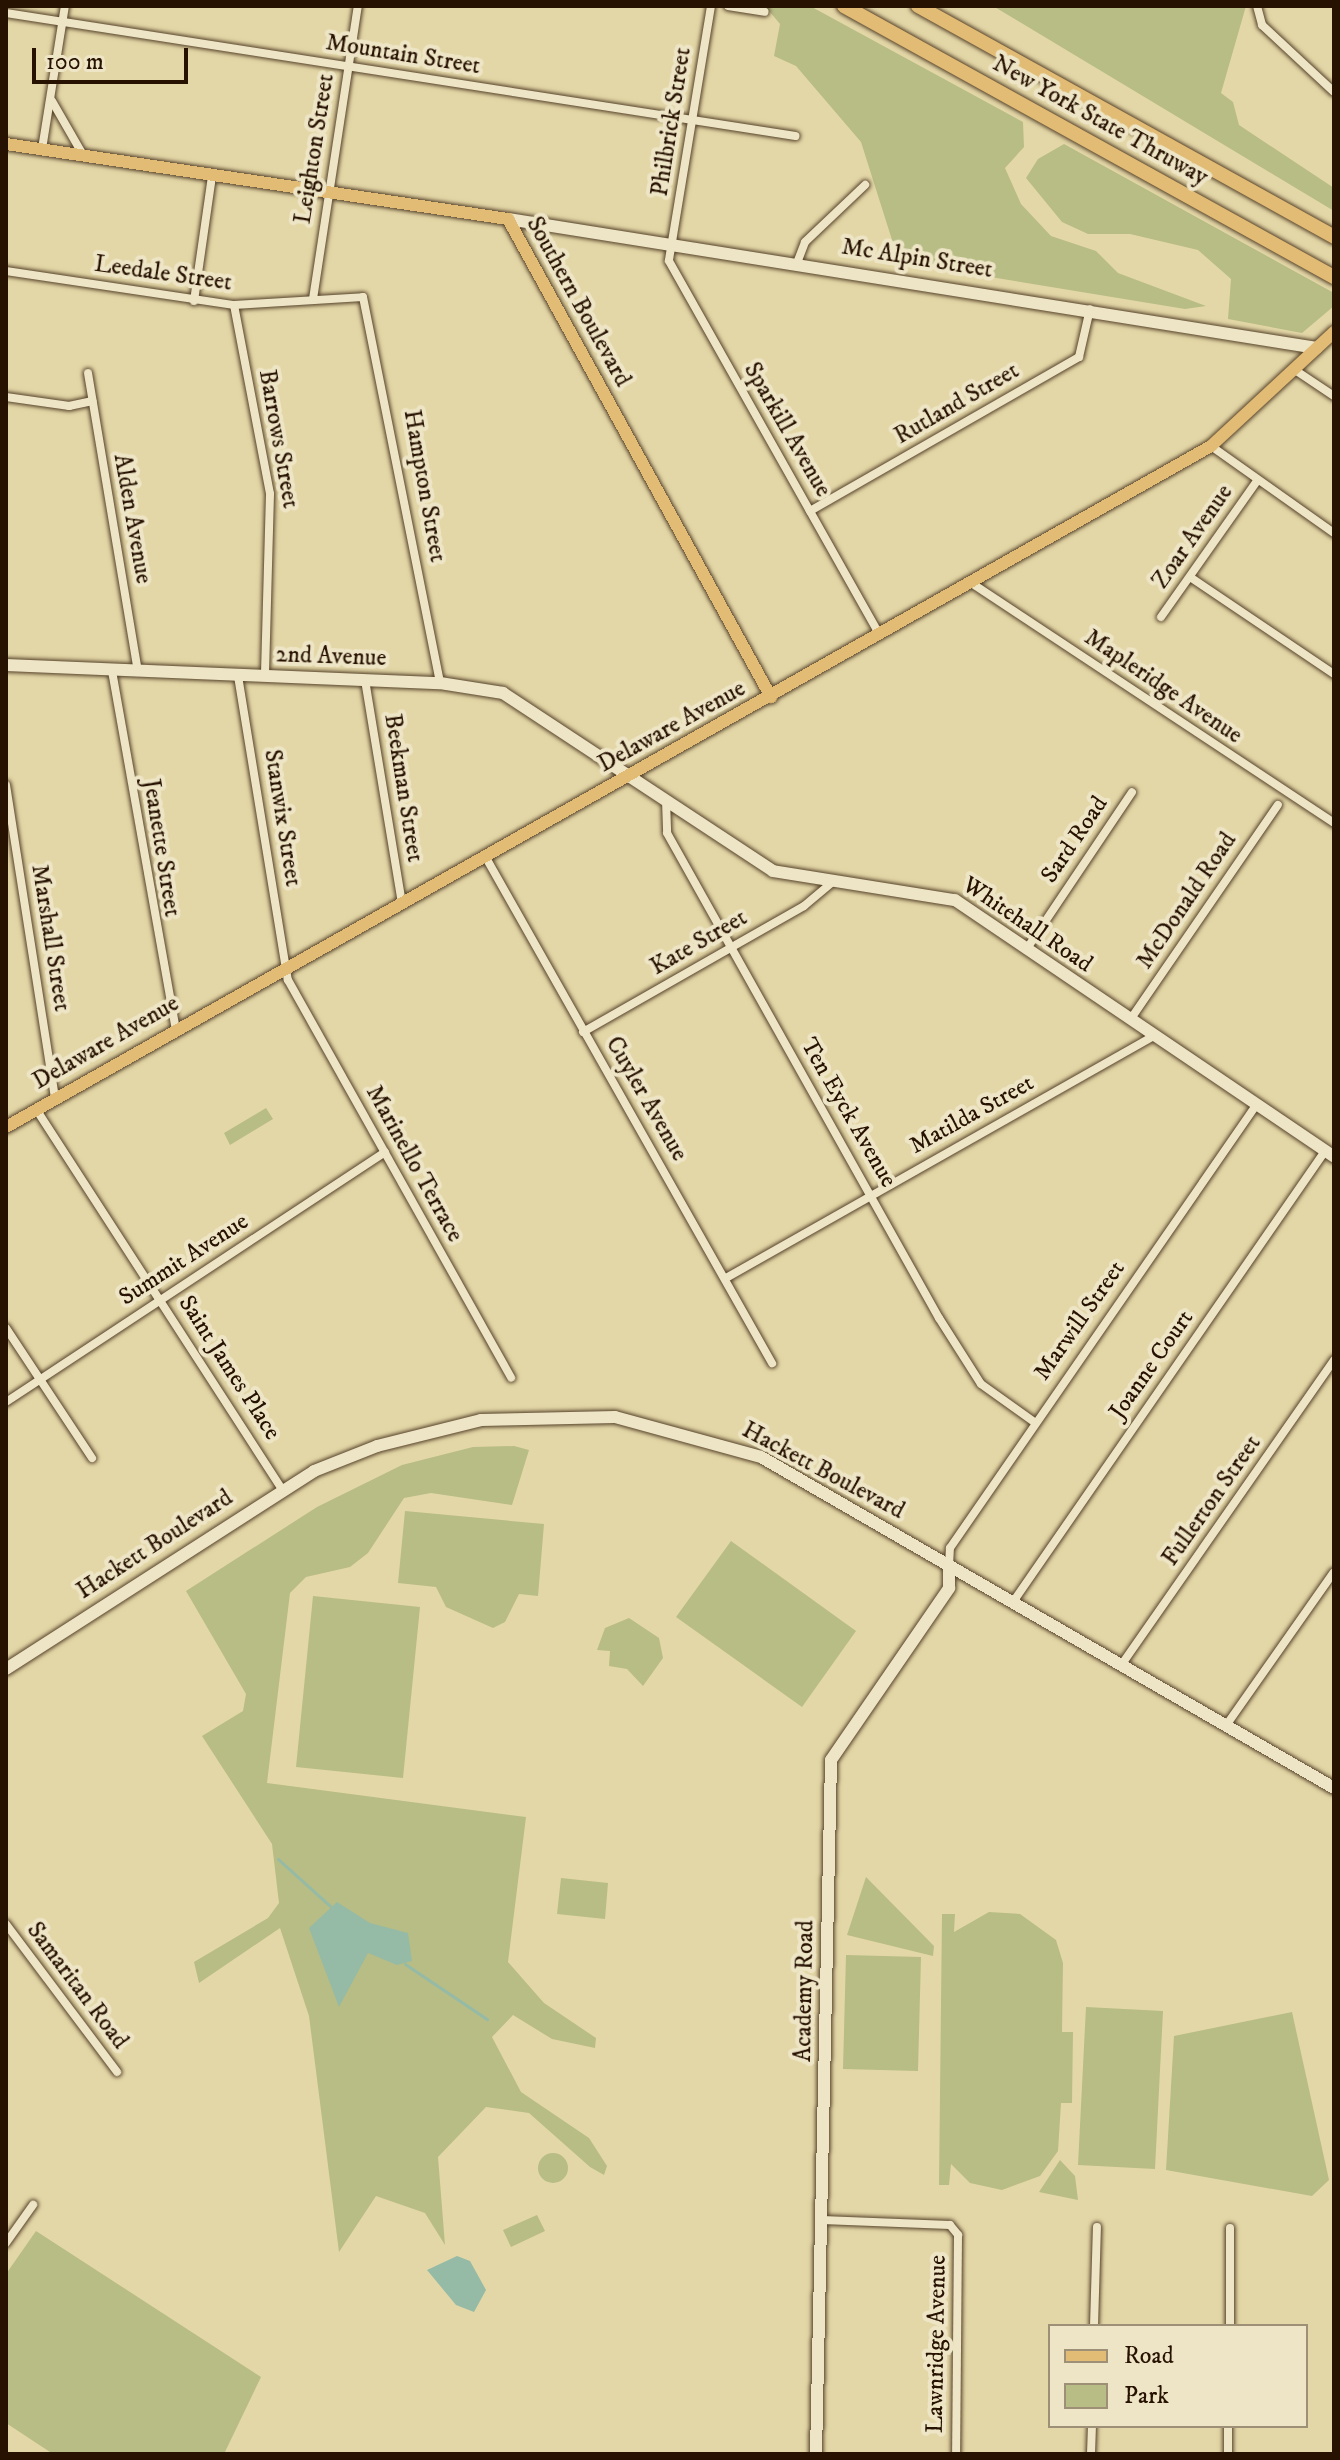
<!DOCTYPE html>
<style>
body{margin:0}
#map{position:relative;width:1340px;height:2460px;overflow:hidden;background:#e4d7a7;font-family:"IM FELL DW Pica",serif}
div>[style]{position:absolute}
[style*='--x']{left:calc(var(--x)*1px);top:calc(var(--y)*1px);width:calc(var(--w)*1px);rotate:calc(var(--a)*1deg)}
.green>*{inset:0;background:#b7bd85}
.round{border-radius:50%}
.water>*{inset:0;background:#95baa6}
.stream>*{height:3px;margin:-1.5px;padding:0 1.5px;transform-origin:1.5px;border-radius:1.5px;background:#95baa6}
.roads{filter:drop-shadow(0 0 2px #56422a) drop-shadow(0 0 2px #56422a)}
.street>*{height:8px;margin:-4px;padding:0 4px;transform-origin:4px;border-radius:4px;background:#ede5c6}
.secondary>*{height:12px;margin:-6px;padding:0 6px;transform-origin:6px;border-radius:6px;background:#ede5c6}
.primary>*{height:12px;margin:-6px;padding:0 6px;transform-origin:6px;border-radius:6px;background:#e2bc74}
.highway>*{height:14px;margin:-7px;padding:0 7px;transform-origin:7px;border-radius:7px;background:#e2bc74}
span{translate:-50% -50%;white-space:nowrap;text-align:center;line-height:1.15;-webkit-text-stroke:8px #ede5c6;paint-order:stroke}
.street-label{font-size:24px;color:#271101}
.frame{position:absolute;inset:0;border:8px solid #271101;pointer-events:none}
.legend{position:absolute;left:1048px;top:2324px;width:260px;height:104px;box-sizing:border-box;background:#ede5c6;border:2px solid #9e9077;margin:0;padding:10px 14px;list-style:none;font-size:24px;color:#271101}
.legend li{display:flex;align-items:center;gap:16px;height:40px}
.legend b{width:40px;border:2px solid #9e9077}
.scale{position:absolute;left:32px;top:48px;width:156px;height:36px;box-sizing:border-box;border:4px solid #271101;border-top:0;padding-left:10px;font-size:24px;line-height:28px;white-space:nowrap;color:#271101;-webkit-text-stroke:6px #ede5c6;paint-order:stroke}
</style>
<div id="map">
<div class="green">
<div style="clip-path:polygon(765px 6px,810px 6px,1023px 122px,1024px 147px,1005px 168px,1021px 204px,1051px 236px,1096px 251px,1118px 273px,1206px 306px,1185px 309px,899px 262px,861px 142px,796px 66px,774px 56px,780px 24px)"></div>
<div style="clip-path:polygon(993px 6px,1246px 6px,1221px 93px,1233px 102px,1239px 125px,1334px 188px,1334px 211px)"></div>
<div style="clip-path:polygon(1064px 144px,1334px 293px,1334px 306px,1302px 333px,1228px 319px,1231px 279px,1198px 250px,1130px 234px,1088px 234px,1062px 222px,1026px 178px,1038px 159px)"></div>
<div style="clip-path:polygon(266px 1108px,273px 1119px,230px 1145px,224px 1133px)"></div>
<div style="clip-path:polygon(514px 1446px,529px 1450px,512px 1505px,431px 1493px,404px 1498px,368px 1553px,350px 1567px,306px 1577px,290px 1593px,267px 1783px,526px 1817px,508px 1962px,544px 2003px,596px 2038px,595px 2048px,552px 2039px,513px 2015px,492px 2037px,521px 2092px,589px 2138px,607px 2166px,604px 2175px,590px 2167px,529px 2113px,486px 2107px,438px 2157px,445px 2245px,425px 2213px,376px 2196px,339px 2252px,309px 2016px,280px 1928px,199px 1983px,194px 1962px,268px 1918px,279px 1903px,272px 1844px,202px 1736px,243px 1711px,246px 1694px,186px 1591px,317px 1507px,402px 1465px,473px 1447px)"></div>
<div style="clip-path:polygon(405px 1511px,544px 1524px,538px 1596px,519px 1594px,505px 1622px,493px 1628px,446px 1607px,436px 1587px,398px 1583px)"></div>
<div style="clip-path:polygon(731px 1541px,856px 1631px,802px 1707px,676px 1617px)"></div>
<div style="clip-path:polygon(313px 1596px,420px 1607px,403px 1778px,296px 1767px)"></div>
<div style="clip-path:polygon(629px 1618px,659px 1638px,663px 1658px,643px 1686px,627px 1669px,609px 1666px,610px 1651px,597px 1650px,605px 1628px)"></div>
<div style="clip-path:polygon(866px 1877px,934px 1946px,933px 1956px,847px 1935px)"></div>
<div style="clip-path:polygon(561px 1878px,608px 1883px,605px 1919px,557px 1914px)"></div>
<div style="clip-path:polygon(989px 1912px,1020px 1914px,1056px 1940px,1063px 1963px,1062px 2032px,1073px 2032px,1072px 2103px,1061px 2103px,1058px 2151px,1040px 2176px,1002px 2190px,970px 2183px,951px 2164px,949px 2185px,939px 2185px,942px 1914px,955px 1914px,954px 1932px)"></div>
<div style="clip-path:polygon(846px 1955px,921px 1957px,918px 2071px,843px 2069px)"></div>
<div style="clip-path:polygon(1086px 2007px,1163px 2011px,1155px 2169px,1078px 2165px)"></div>
<div style="clip-path:polygon(1292px 2012px,1329px 2180px,1312px 2196px,1166px 2170px,1174px 2036px)"></div>
<div class="round" style="left:538px;top:2153px;width:30px;height:30px"></div>
<div style="clip-path:polygon(1060px 2160px,1075px 2176px,1078px 2200px,1039px 2192px)"></div>
<div style="clip-path:polygon(537px 2215px,545px 2231px,511px 2247px,503px 2230px)"></div>
<div style="clip-path:polygon(36px 2231px,261px 2377px,224px 2454px,53px 2454px,6px 2423px,6px 2274px)"></div>
</div>
<div class="water">
<div style="clip-path:polygon(337px 1902px,370px 1923px,408px 1933px,412px 1961px,397px 1965px,368px 1953px,339px 2007px,309px 1928px)"></div>
<div style="clip-path:polygon(457px 2256px,470px 2261px,486px 2290px,474px 2312px,456px 2305px,427px 2270px)"></div>
</div>
<div class="stream">
<div style="--x:278;--y:1859;--w:70;--a:42.1"></div>
<div style="--x:405;--y:1964;--w:99;--a:33.9"></div>
</div>
<div class="roads">
<div class="street">
<div style="--x:711;--y:6;--w:258;--a:99.4"></div>
<div style="--x:669;--y:261;--w:428;--a:60.6"></div>
<div style="--x:728;--y:6;--w:37;--a:9"></div>
<div style="--x:1257;--y:6;--w:20;--a:75"></div>
<div style="--x:1262;--y:25;--w:98;--a:42.9"></div>
<div style="--x:6;--y:13;--w:799;--a:8.86"></div>
<div style="--x:52;--y:101;--w:62;--a:60.1"></div>
<div style="--x:42;--y:149;--w:145;--a:-80.9"></div>
<div style="--x:797;--y:263;--w:22;--a:-69"></div>
<div style="--x:805;--y:242;--w:83;--a:-43.5"></div>
<div style="--x:6;--y:271;--w:231;--a:8.5"></div>
<div style="--x:234;--y:305;--w:129;--a:-3.5"></div>
<div style="--x:363;--y:297;--w:394;--a:78.7"></div>
<div style="--x:313;--y:299;--w:296;--a:-81.3"></div>
<div style="--x:194;--y:301;--w:126;--a:-81.8"></div>
<div style="--x:234;--y:305;--w:192;--a:79.2"></div>
<div style="--x:270;--y:494;--w:183;--a:91.6"></div>
<div style="--x:1295;--y:370;--w:47;--a:33.7"></div>
<div style="--x:88;--y:373;--w:303;--a:80.5"></div>
<div style="--x:6;--y:397;--w:64;--a:8.1"></div>
<div style="--x:69;--y:406;--w:24;--a:-12"></div>
<div style="--x:1211;--y:446;--w:151;--a:35.3"></div>
<div style="--x:810;--y:511;--w:310;--a:-29.8"></div>
<div style="--x:1079;--y:357;--w:49;--a:-77.1"></div>
<div style="--x:1190;--y:577;--w:174;--a:34"></div>
<div style="--x:970;--y:582;--w:437;--a:33.5"></div>
<div style="--x:1161;--y:617;--w:166;--a:-54.8"></div>
<div style="--x:112;--y:671;--w:364;--a:79.9"></div>
<div style="--x:238;--y:676;--w:308;--a:80.7"></div>
<div style="--x:288;--y:980;--w:456;--a:60.7"></div>
<div style="--x:365;--y:680;--w:226;--a:80.6"></div>
<div style="--x:6;--y:785;--w:316;--a:81.1"></div>
<div style="--x:666;--y:800;--w:33;--a:88"></div>
<div style="--x:667;--y:833;--w:556;--a:60.72"></div>
<div style="--x:939;--y:1318;--w:78;--a:57.5"></div>
<div style="--x:981;--y:1384;--w:65;--a:35.6"></div>
<div style="--x:485;--y:856;--w:583;--a:60.49"></div>
<div style="--x:1026;--y:950;--w:190;--a:-56.1"></div>
<div style="--x:1130;--y:1020;--w:261;--a:-55.5"></div>
<div style="--x:583;--y:1032;--w:254;--a:-29.7"></div>
<div style="--x:804;--y:906;--w:35;--a:-40"></div>
<div style="--x:36;--y:1109;--w:453;--a:57.1"></div>
<div style="--x:726;--y:1278;--w:492;--a:-29.5"></div>
<div style="--x:6;--y:1328;--w:156;--a:56.5"></div>
<div style="--x:6;--y:1402;--w:454;--a:-33.4"></div>
<div style="--x:949;--y:1566;--w:18;--a:-87"></div>
<div style="--x:950;--y:1548;--w:540;--a:-55.34"></div>
<div style="--x:1013;--y:1602;--w:548;--a:-55.32"></div>
<div style="--x:1122;--y:1664;--w:371;--a:-55.1"></div>
<div style="--x:1225;--y:1727;--w:189;--a:-54.9"></div>
<div style="--x:6;--y:1924;--w:185;--a:53.1"></div>
<div style="--x:822;--y:2220;--w:128;--a:2.2"></div>
<div style="--x:950;--y:2225;--w:13;--a:51"></div>
<div style="--x:958;--y:2235;--w:219;--a:90.5"></div>
<div style="--x:6;--y:2243;--w:47;--a:-54.6"></div>
<div style="--x:1094;--y:2326;--w:99;--a:-88.3"></div>
<div style="--x:1230;--y:2326;--w:98;--a:-90"></div>
<div style="--x:1091;--y:2454;--w:28;--a:-88"></div>
<div style="--x:1228;--y:2454;--w:28;--a:-90"></div>
</div>
<div class="secondary">
<div style="--x:508;--y:219;--w:819;--a:9.06"></div>
<div style="--x:6;--y:665;--w:434;--a:2.4"></div>
<div style="--x:440;--y:683;--w:64;--a:9"></div>
<div style="--x:503;--y:693;--w:323;--a:33.4"></div>
<div style="--x:773;--y:871;--w:184;--a:9.1"></div>
<div style="--x:955;--y:900;--w:458;--a:34.1"></div>
<div style="--x:6;--y:1669;--w:366;--a:-32.7"></div>
<div style="--x:314;--y:1471;--w:68;--a:-21.6"></div>
<div style="--x:377;--y:1446;--w:107;--a:-14"></div>
<div style="--x:481;--y:1420;--w:134;--a:-1.3"></div>
<div style="--x:615;--y:1417;--w:151;--a:15.3"></div>
<div style="--x:761;--y:1457;--w:662;--a:30.01"></div>
<div style="--x:816;--y:2454;--w:694;--a:-88.76"></div>
<div style="--x:831;--y:1760;--w:209;--a:-55.5"></div>
<div style="--x:949;--y:1588;--w:22;--a:-90"></div>
</div>
<div class="primary">
<div style="--x:6;--y:144;--w:508;--a:8.5"></div>
<div style="--x:508;--y:219;--w:546;--a:61.18"></div>
<div style="--x:6;--y:1127;--w:1384;--a:-29.47"></div>
<div style="--x:1211;--y:446;--w:168;--a:-42.8"></div>
</div>
<div class="highway">
<div style="--x:844;--y:6;--w:560;--a:28.95"></div>
<div style="--x:918;--y:6;--w:476;--a:29"></div>
</div>
</div>
<div class="street-label">
<span style="left:403px;top:55px;rotate:9deg">Mountain Street</span>
<span style="left:1100px;top:121px;rotate:29deg">New York State Thruway</span>
<span style="left:672px;top:122px;rotate:-81deg">Philbrick Street</span>
<span style="left:315px;top:149px;rotate:-81deg">Leighton Street</span>
<span style="left:917px;top:259px;rotate:9deg">Mc Alpin Street</span>
<span style="left:163px;top:274px;rotate:8deg">Leedale Street</span>
<span style="left:578px;top:302px;rotate:61deg">Southern Boulevard</span>
<span style="left:957px;top:404px;rotate:-30deg">Rutland Street</span>
<span style="left:787px;top:430px;rotate:60deg">Sparkill Avenue</span>
<span style="left:278px;top:439px;rotate:80deg">Barrows Street</span>
<span style="left:424px;top:486px;rotate:80deg">Hampton Street</span>
<span style="left:132px;top:519px;rotate:80deg">Alden Avenue</span>
<span style="left:1193px;top:537px;rotate:-55deg">Zoar Avenue</span>
<span style="left:331px;top:657px;rotate:2deg">2nd Avenue</span>
<span style="left:1163px;top:687px;rotate:34deg">Mapleridge Avenue</span>
<span style="left:672px;top:727px;rotate:-29deg">Delaware Avenue</span>
<span style="left:403px;top:788px;rotate:81deg">Beekman Street</span>
<span style="left:282px;top:818px;rotate:81deg">Stanwix Street</span>
<span style="left:1075px;top:840px;rotate:-56deg">Sard Road</span>
<span style="left:161px;top:848px;rotate:81deg">Jeanette Street</span>
<span style="left:1187px;top:901px;rotate:-56deg">McDonald Road</span>
<span style="left:1027px;top:925px;rotate:34deg">Whitehall Road</span>
<span style="left:50px;top:938px;rotate:81deg">Marshall Street</span>
<span style="left:699px;top:943px;rotate:-30deg">Kate Street</span>
<span style="left:106px;top:1043px;rotate:-30deg">Delaware Avenue</span>
<span style="left:646px;top:1099px;rotate:60deg">Cuyler Avenue</span>
<span style="left:848px;top:1113px;rotate:60deg">Ten Eyck Avenue</span>
<span style="left:972px;top:1115px;rotate:-29deg">Matilda Street</span>
<span style="left:414px;top:1164px;rotate:61deg">Marinello Terrace</span>
<span style="left:184px;top:1260px;rotate:-33deg">Summit Avenue</span>
<span style="left:1080px;top:1321px;rotate:-55deg">Marwill Street</span>
<span style="left:1152px;top:1365px;rotate:-55deg">Joanne Court</span>
<span style="left:229px;top:1368px;rotate:57deg">Saint James Place</span>
<span style="left:823px;top:1471px;rotate:28deg">Hackett Boulevard</span>
<span style="left:1212px;top:1501px;rotate:-55deg">Fullerton Street</span>
<span style="left:155px;top:1545px;rotate:-33deg">Hackett Boulevard</span>
<span style="left:77px;top:1986px;rotate:53deg">Samaritan Road</span>
<span style="left:805px;top:1991px;rotate:-89deg">Academy Road</span>
<span style="left:937px;top:2344px;rotate:-89deg">Lawnridge Avenue</span>
</div>
<div class="frame"></div>
<ul class="legend">
<li><b style="height:10px;background:#e2bc74"></b>Road</li>
<li><b style="height:22px;background:#b7bd85"></b>Park</li>
</ul>
<div class="scale">100 m</div>
</div>
